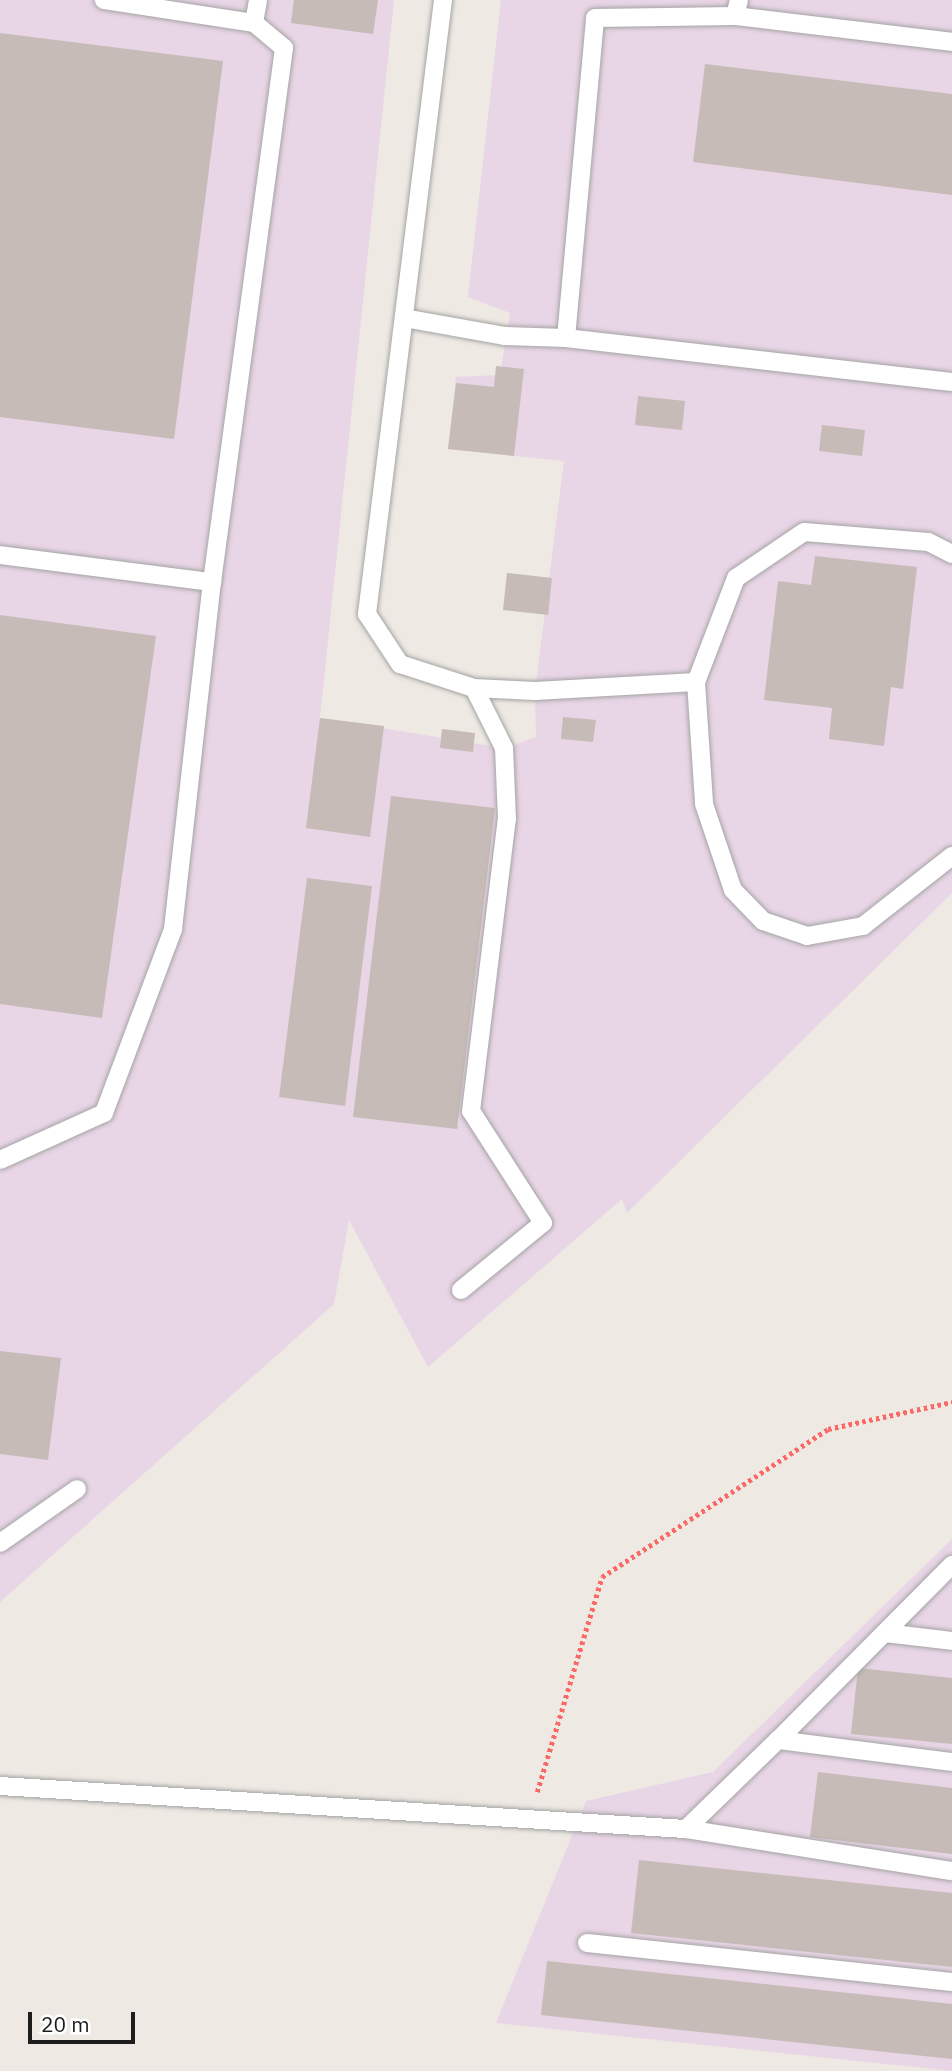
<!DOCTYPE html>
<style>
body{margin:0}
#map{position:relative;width:952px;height:2071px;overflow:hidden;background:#eee9e3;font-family:"IBM Plex Sans",sans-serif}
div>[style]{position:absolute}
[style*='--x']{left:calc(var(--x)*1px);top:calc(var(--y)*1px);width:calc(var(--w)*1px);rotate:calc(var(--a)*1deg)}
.industrial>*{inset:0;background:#e8d5e6}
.building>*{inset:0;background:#c6bbb6}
.path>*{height:4.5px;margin-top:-2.25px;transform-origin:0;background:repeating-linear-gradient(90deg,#fb6967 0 3.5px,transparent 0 7px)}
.roads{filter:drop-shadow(0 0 2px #a4a4a4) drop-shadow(0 0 2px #a4a4a4)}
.lane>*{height:18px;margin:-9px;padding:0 9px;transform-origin:9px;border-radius:9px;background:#fff}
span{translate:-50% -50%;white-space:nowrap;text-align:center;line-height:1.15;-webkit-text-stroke:6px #fff;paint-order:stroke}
.scale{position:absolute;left:28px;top:2012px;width:107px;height:32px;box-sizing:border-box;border:4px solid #1d1d1d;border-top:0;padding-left:9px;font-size:21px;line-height:24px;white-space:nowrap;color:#1d1d1d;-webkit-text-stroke:5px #fff;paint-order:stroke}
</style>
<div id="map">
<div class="industrial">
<div style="clip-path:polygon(0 0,394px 0,320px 718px,504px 748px,536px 737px,535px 691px,564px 461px,448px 449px,456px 377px,500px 375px,510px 313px,468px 297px,501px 0,952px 0,952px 893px,627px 1213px,622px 1199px,428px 1367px,349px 1220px,334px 1304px,0 1602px)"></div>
<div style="clip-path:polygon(952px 1539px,952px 2071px,496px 2023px,586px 1801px,713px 1772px)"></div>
</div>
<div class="building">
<div style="clip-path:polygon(294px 0,378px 0,373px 34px,291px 23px)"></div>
<div style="clip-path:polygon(0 33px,223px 61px,174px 439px,0 417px)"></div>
<div style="clip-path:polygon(705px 64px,952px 94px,952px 195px,693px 162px)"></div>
<div style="clip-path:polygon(496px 366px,524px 369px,514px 456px,448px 449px,456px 383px,494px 387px)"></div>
<div style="clip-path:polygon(638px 396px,685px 401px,682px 430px,635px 425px)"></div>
<div style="clip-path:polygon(822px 425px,865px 430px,862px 456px,819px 451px)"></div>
<div style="clip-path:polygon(815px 556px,917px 567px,903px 689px,891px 687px,884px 746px,829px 739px,832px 708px,764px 700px,778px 581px,811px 585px)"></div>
<div style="clip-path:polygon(507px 573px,552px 578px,548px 615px,503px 610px)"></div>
<div style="clip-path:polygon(0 615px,156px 636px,102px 1018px,0 1004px)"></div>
<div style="clip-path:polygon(563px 717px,596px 720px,593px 742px,561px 739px)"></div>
<div style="clip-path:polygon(320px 718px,384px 726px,370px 837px,306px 828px)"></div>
<div style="clip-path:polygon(442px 729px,475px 733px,473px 752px,440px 748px)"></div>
<div style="clip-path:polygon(391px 796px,495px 808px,457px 1129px,353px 1117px)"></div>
<div style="clip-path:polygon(307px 878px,372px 886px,345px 1106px,279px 1097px)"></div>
<div style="clip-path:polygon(0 1351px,61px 1358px,48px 1460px,0 1454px)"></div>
<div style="clip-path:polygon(858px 1668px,952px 1678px,952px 1744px,851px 1734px)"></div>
<div style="clip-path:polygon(818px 1772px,952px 1788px,952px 1854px,810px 1837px)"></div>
<div style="clip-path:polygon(639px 1860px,952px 1893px,952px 1967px,631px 1933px)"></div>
<div style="clip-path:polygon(547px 1961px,952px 2004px,952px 2059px,541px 2015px)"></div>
</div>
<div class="path">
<div style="--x:537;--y:1792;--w:225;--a:-73.2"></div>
<div style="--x:602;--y:1577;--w:270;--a:-33.2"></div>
<div style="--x:828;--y:1429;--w:127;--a:-12.3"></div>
</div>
<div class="roads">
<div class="lane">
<div style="--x:443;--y:0;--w:619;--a:97.06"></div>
<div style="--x:367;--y:614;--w:60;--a:56.6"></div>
<div style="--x:400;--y:664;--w:78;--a:18"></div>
<div style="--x:474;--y:688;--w:61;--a:2.8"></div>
<div style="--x:535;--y:691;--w:161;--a:-3.2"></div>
<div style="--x:735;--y:16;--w:219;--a:6.8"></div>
<div style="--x:254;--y:23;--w:23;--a:-80"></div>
<div style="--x:404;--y:318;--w:103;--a:10.1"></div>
<div style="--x:505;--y:336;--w:61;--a:1.9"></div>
<div style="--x:566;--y:338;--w:388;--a:6.5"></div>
<div style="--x:566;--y:338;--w:321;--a:-84.8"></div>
<div style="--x:595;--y:18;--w:140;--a:-0.8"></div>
<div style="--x:735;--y:16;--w:16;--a:-76"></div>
<div style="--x:952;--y:554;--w:27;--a:-153"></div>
<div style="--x:928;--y:542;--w:124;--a:-175.4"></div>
<div style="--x:804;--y:532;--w:82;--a:145.9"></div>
<div style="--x:736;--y:578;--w:111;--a:111"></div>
<div style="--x:696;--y:682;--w:122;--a:86.2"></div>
<div style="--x:704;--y:804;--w:91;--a:71.4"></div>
<div style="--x:733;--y:890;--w:43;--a:45.9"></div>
<div style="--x:763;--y:921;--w:46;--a:18.8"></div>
<div style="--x:807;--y:936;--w:57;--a:-10.1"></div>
<div style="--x:863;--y:926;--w:113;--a:-38.2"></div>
<div style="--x:0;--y:555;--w:214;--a:7.3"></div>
<div style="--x:0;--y:1160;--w:114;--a:-24.3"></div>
<div style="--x:104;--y:1113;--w:197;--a:-69.4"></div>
<div style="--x:173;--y:929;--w:349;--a:-83.6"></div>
<div style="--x:212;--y:582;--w:539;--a:-82.32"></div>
<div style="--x:284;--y:48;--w:39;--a:-140"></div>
<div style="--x:254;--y:23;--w:152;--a:-171.3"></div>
<div style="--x:461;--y:1290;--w:106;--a:-39.3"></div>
<div style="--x:543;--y:1223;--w:133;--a:-122.7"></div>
<div style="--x:471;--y:1111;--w:294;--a:-83"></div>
<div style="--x:507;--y:819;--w:71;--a:-92.4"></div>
<div style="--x:504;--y:748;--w:67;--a:-116.6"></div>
<div style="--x:0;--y:1543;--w:94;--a:-35"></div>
<div style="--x:885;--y:1633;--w:67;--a:6.8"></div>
<div style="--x:778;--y:1740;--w:247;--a:-45.2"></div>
<div style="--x:0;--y:1786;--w:687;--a:3.59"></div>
<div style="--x:686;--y:1829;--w:269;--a:9"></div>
<div style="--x:686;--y:1829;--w:128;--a:-44.1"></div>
<div style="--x:778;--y:1740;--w:175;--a:7.2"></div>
<div style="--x:587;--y:1943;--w:367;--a:6.1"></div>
</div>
</div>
<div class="scale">20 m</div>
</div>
